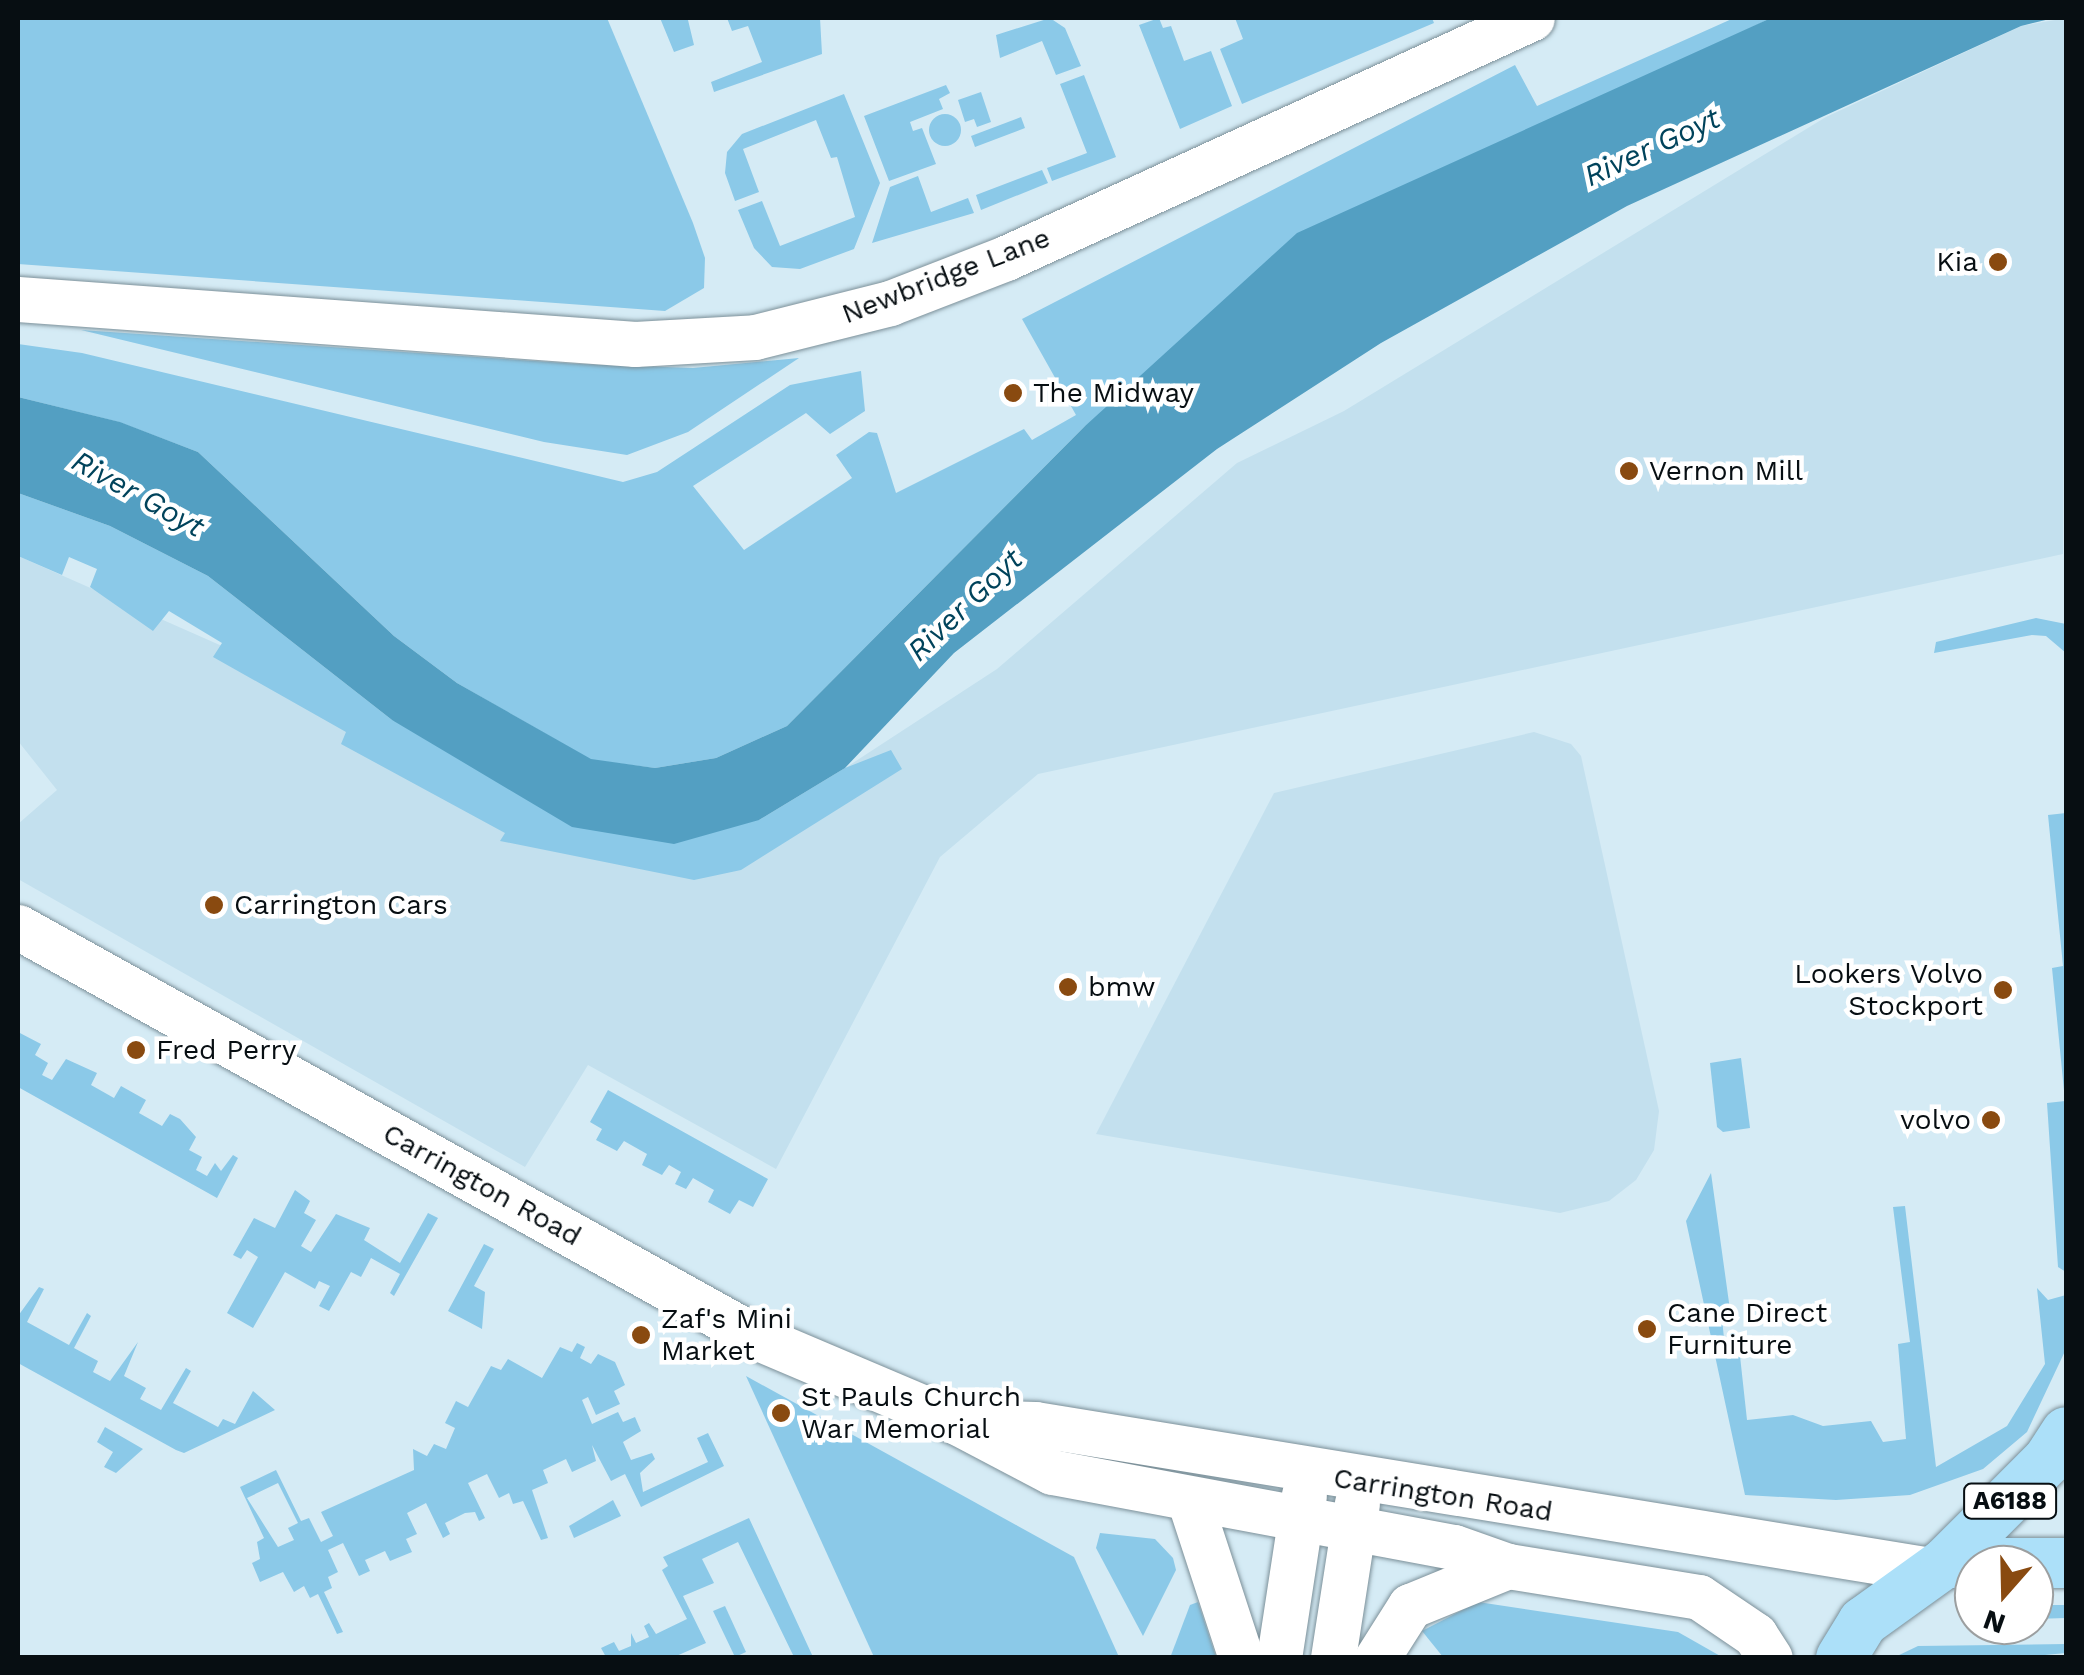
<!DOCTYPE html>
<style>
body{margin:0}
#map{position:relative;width:2084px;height:1675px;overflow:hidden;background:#d5ebf5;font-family:"Work Sans",sans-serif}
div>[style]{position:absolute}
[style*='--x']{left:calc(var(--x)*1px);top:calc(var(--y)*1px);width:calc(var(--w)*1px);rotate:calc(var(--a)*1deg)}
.built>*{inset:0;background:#c3e0ee}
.green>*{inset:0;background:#8bc9e8}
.round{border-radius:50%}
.water>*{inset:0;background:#539fc2}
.roads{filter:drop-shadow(0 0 2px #7c9099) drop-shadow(0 0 2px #7c9099)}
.secondary>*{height:45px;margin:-22.5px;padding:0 22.5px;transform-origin:22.5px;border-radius:22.5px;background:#fff}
.primary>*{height:50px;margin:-25px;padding:0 25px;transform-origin:25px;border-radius:25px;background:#ace0f9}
.dots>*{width:28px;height:28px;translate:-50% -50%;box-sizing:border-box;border:5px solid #fff;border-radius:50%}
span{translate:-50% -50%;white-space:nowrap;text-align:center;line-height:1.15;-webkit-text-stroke:9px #fff;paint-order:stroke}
.shield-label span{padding:2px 8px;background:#fff;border:2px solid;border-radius:8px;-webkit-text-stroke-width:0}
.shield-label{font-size:25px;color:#070e12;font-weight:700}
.poi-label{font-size:28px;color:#070e12}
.right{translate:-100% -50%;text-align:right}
.left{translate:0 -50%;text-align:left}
.street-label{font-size:28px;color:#070e12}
.water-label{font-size:30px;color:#00435b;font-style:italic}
.frame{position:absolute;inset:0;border:20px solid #070e12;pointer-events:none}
.north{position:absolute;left:1954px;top:1545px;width:100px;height:100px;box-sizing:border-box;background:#fff;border:2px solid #9c9fa0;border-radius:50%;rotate:200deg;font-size:28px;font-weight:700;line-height:40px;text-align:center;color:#070e12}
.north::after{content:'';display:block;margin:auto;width:35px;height:45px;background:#894a10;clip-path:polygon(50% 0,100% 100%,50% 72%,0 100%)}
</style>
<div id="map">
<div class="built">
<div style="clip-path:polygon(2066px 18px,2063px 554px,1038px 774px,940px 857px,776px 1169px,588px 1065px,525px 1167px,18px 879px,18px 824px,57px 790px,18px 741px,18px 556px,265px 665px,488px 819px,659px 862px,747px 832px,997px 669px,1237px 463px,1344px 411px,1826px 117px,2021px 26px)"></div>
<div style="clip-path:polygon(1534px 732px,1571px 744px,1581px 756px,1659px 1111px,1654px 1150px,1636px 1180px,1609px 1201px,1560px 1213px,1096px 1134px,1274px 793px)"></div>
</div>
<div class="green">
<div style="clip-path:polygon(18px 18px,607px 18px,693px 223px,705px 258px,704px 288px,665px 311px,18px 264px)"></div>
<div style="clip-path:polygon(660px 18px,694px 18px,688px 20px,694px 45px,674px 52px)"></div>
<div style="clip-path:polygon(727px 18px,820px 18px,822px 54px,714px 92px,711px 82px,762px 62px,748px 26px,732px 31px)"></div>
<div style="clip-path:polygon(1050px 18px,1065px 28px,1081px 66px,1056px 75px,1042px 41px,1000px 58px,996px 35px)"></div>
<div style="clip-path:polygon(1159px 18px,1163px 28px,1171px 26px,1184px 61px,1211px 51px,1232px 106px,1180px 129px,1139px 25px)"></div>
<div style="clip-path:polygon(1235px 18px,1432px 18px,1434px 23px,1242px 104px,1220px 49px,1243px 39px)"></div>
<div style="clip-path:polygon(1734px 18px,1771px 18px,1691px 57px,1084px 427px,787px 726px,716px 758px,655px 768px,591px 760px,457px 683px,394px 636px,198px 452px,119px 422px,18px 397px,18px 344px,82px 353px,623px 482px,657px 472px,790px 385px,861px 371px,865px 411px,830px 434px,806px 413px,693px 486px,744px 550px,852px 478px,836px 455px,869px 432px,877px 433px,896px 493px,1024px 429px,1032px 440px,1076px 415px,1022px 319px,1515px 65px,1537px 106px)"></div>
<div style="clip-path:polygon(1084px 75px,1116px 157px,1052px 181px,1047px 168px,1087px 153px,1060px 84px)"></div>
<div style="clip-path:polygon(946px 85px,950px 93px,939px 99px,943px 109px,910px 122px,913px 131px,922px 128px,936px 164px,889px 181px,864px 116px)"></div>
<div style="clip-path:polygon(981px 92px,991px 122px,977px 127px,974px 119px,965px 122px,958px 100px)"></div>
<div style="clip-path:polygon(844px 94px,880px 183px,854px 249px,800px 269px,772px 267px,754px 248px,738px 210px,762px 201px,780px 246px,855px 217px,837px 157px,831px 158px,816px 120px,743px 149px,759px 192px,735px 201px,725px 173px,727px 152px,742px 134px)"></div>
<div class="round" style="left:929px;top:114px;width:32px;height:32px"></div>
<div style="clip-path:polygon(1021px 117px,1025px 128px,975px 147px,971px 136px)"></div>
<div style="clip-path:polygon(1042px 170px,1048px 183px,981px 210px,976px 195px)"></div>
<div style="clip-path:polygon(918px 176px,931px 212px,968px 198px,974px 213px,872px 243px,890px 187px)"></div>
<div style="clip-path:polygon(81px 330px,579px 364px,693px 368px,799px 358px,688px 432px,627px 455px,544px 442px)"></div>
<div style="clip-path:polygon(18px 493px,110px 526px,208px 576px,392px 720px,759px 820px,845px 768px,891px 750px,902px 769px,741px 870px,694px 880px,500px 841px,505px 833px,341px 744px,346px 732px,213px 657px,222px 643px,169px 611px,153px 631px,90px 587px,97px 569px,69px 557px,62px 575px,18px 556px)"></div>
<div style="clip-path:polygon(2036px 618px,2066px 624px,2066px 653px,2046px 636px,2032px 635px,1934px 653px,1936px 642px)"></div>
<div style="clip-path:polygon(2066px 813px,2066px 1272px,2058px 1267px,2047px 1103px,2065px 1101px,2052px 968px,2063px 966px,2048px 815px)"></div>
<div style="clip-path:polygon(18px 1032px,41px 1044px,35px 1055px,48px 1063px,42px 1075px,52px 1080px,66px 1059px,97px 1073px,91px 1085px,114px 1098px,121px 1086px,146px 1100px,139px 1113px,162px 1126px,170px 1114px,180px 1119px,196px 1137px,189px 1150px,202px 1157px,196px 1170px,207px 1176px,215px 1163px,221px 1171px,233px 1155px,238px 1158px,217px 1198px,18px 1087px)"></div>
<div style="clip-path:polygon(1741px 1058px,1750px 1128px,1723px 1132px,1717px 1127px,1710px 1063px)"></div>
<div style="clip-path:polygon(608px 1090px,768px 1179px,753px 1207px,739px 1200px,730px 1214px,708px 1202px,714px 1190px,693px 1178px,686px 1189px,675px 1184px,681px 1172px,669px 1165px,662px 1175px,642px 1165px,647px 1154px,624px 1141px,617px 1151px,596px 1140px,602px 1129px,590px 1122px)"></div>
<div style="clip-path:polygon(1711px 1173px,1731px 1317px,1722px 1319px,1726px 1357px,1740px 1356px,1747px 1420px,1793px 1415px,1823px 1426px,1871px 1421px,1883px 1442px,1906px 1439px,1898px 1344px,1910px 1342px,1893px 1207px,1905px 1206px,1936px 1467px,2007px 1426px,2045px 1364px,2037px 1288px,2048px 1300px,2066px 1295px,2066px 1349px,2027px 1432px,1983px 1469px,1910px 1495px,1836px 1500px,1745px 1495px,1686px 1221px)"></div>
<div style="clip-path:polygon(295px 1190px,310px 1201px,304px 1213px,316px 1220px,301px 1246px,311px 1252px,336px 1214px,370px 1228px,364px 1240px,400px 1263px,428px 1213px,438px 1218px,394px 1296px,390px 1293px,400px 1274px,371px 1258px,361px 1277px,351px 1272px,329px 1311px,319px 1306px,330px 1286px,319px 1281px,315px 1289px,285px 1272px,253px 1328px,227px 1313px,258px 1257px,247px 1250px,241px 1259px,233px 1255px,254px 1218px,275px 1228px)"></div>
<div style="clip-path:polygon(484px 1244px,494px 1249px,474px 1286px,485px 1292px,482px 1329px,448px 1311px)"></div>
<div style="clip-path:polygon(39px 1287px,44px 1289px,27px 1322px,69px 1345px,87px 1313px,91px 1316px,74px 1348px,98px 1361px,93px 1372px,110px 1381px,138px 1342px,124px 1376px,146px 1388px,140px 1399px,161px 1410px,186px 1368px,191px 1371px,173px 1403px,218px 1427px,223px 1419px,235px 1424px,253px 1391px,275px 1410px,184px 1453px,176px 1450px,18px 1363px,18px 1316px)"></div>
<div style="clip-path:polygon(evenodd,577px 1343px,585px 1347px,580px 1358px,591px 1364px,598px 1354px,615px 1362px,625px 1385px,614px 1391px,620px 1404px,596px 1415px,588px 1397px,582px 1400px,592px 1424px,618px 1412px,623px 1422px,635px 1417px,641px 1431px,623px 1442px,631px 1460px,652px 1453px,655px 1459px,640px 1473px,643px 1492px,708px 1462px,697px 1438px,708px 1433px,724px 1466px,641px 1507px,625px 1474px,611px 1481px,592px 1445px,596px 1461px,572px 1472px,566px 1459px,543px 1470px,548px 1483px,532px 1490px,548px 1538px,541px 1540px,523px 1501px,513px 1504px,509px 1493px,499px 1498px,487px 1474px,468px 1483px,485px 1518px,479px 1521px,475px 1512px,465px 1513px,445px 1523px,450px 1534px,443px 1538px,426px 1503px,407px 1513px,417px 1534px,406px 1539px,412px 1552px,390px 1561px,385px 1551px,374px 1556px,365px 1560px,370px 1571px,359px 1576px,343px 1543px,328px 1550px,338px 1572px,328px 1577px,332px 1588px,324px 1592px,343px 1632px,337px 1634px,318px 1594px,310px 1598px,304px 1586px,294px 1592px,283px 1572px,260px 1582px,252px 1563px,260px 1559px,257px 1542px,264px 1538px,240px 1487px,276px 1470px,301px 1521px,309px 1518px,321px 1542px,333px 1536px,321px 1512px,414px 1470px,413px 1449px,427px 1456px,434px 1444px,446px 1449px,455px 1428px,445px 1423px,456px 1401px,468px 1407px,491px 1366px,501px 1370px,508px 1359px,542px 1378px,560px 1347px,572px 1352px,577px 1343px,278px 1483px,298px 1523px,288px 1528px,294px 1540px,278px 1547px,247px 1498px,278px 1483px)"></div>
<div style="clip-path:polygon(746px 1376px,1074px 1557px,1119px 1657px,874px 1657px)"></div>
<div style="clip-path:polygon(105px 1427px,143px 1449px,116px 1473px,104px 1467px,113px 1452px,97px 1442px)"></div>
<div style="clip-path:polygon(613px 1500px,621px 1516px,574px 1538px,569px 1526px)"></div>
<div style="clip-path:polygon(749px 1518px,813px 1657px,794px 1657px,738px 1542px,702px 1559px,714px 1583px,683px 1596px,706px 1643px,674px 1657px,606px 1657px,601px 1648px,614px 1642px,619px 1651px,631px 1646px,631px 1633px,636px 1643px,649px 1637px,644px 1626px,649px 1623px,656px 1634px,687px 1619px,662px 1570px,668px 1566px,663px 1557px)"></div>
<div style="clip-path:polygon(1100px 1533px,1155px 1539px,1173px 1558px,1176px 1570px,1143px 1636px,1096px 1548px)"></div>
<div style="clip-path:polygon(1198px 1602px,1216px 1657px,1170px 1658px,1190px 1605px)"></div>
<div style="clip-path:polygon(1478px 1602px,1678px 1632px,1722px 1657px,1443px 1657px,1422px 1631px)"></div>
<div style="clip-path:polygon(2034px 1605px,2066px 1605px,2066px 1618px,2034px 1619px)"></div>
<div style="clip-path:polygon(725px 1606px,746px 1652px,735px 1657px,713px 1611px)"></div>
<div style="clip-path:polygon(2066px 1644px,2066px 1653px,2023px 1657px,1895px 1657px,1918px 1646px)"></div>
</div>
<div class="water">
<div style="clip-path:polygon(1771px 18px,2054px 18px,2021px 26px,1627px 206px,1381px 343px,1217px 449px,954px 653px,845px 768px,759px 820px,674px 844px,572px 827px,392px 720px,208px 576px,110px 526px,18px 493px,18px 397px,120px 422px,198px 452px,394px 636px,457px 683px,591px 759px,655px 768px,716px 758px,787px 726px,1084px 427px,1297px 233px)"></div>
</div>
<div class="roads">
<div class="secondary">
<div style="--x:18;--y:299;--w:619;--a:4.17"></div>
<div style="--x:635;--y:344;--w:120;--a:-3.3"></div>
<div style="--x:755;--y:337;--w:139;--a:-14.1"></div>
<div style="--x:890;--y:303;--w:124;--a:-21.2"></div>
<div style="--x:1006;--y:258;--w:578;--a:-24.53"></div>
<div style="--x:18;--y:927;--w:842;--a:29.06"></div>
<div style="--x:754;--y:1336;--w:220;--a:23"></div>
<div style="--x:957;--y:1422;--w:107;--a:27.8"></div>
<div style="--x:1052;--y:1472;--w:409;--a:10.6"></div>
<div style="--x:1454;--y:1547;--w:57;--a:19.4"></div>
<div style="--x:1508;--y:1566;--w:193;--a:9.2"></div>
<div style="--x:1699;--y:1597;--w:68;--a:34.2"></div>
<div style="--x:1755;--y:1635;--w:27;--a:57"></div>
<div style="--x:969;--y:1422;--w:66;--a:1.7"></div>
<div style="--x:1035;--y:1424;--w:907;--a:9.26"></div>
<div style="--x:1190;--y:1502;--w:164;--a:71.9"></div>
<div style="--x:1279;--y:1658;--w:165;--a:-81.3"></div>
<div style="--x:1333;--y:1658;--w:157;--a:-81.2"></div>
<div style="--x:1377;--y:1658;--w:62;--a:-57.6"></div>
<div style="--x:1410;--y:1606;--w:106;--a:-22.2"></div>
</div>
<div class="primary">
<div style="--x:1945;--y:1563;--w:146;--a:-45"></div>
<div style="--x:2048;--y:1460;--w:33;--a:-57"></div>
<div style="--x:1841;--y:1658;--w:42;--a:-58.6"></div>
<div style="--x:1863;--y:1622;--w:101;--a:-35.7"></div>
<div style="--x:1945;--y:1563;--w:121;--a:0"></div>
</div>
</div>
<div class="dots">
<div style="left:1998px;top:262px;background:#894a10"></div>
<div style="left:1013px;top:393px;background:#894a10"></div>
<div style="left:1629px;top:471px;background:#894a10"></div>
<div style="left:214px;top:905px;background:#894a10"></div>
<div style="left:1068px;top:987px;background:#894a10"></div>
<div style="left:2003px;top:990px;background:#894a10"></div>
<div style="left:136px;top:1050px;background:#894a10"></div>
<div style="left:1991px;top:1120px;background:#894a10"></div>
<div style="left:1647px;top:1329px;background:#894a10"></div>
<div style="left:641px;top:1335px;background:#894a10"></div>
<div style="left:781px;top:1413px;background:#894a10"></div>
</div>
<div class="shield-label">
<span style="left:2010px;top:1501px">A6188</span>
</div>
<div class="poi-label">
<span class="right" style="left:1978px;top:262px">Kia</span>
<span class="left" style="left:1033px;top:393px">The Midway</span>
<span class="left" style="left:1649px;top:471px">Vernon Mill</span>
<span class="left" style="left:234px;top:905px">Carrington Cars</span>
<span class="right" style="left:1983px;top:990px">Lookers Volvo<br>Stockport</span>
<span class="left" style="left:1088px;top:987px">bmw</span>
<span class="left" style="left:156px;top:1050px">Fred Perry</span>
<span class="right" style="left:1971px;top:1120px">volvo</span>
<span class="left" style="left:1667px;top:1329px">Cane Direct<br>Furniture</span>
<span class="left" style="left:661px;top:1335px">Zaf's Mini<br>Market</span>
<span class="left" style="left:801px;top:1413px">St Pauls Church<br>War Memorial</span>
</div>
<div class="street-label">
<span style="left:946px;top:276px;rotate:-21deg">Newbridge Lane</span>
<span style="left:482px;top:1185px;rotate:29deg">Carrington Road</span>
<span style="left:1443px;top:1495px;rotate:9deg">Carrington Road</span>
</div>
<div class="water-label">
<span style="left:1652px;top:147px;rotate:-25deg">River Goyt</span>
<span style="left:138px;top:494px;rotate:29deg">River Goyt</span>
<span style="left:965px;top:605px;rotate:-44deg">River Goyt</span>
</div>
<div class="frame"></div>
<div class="north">N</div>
</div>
